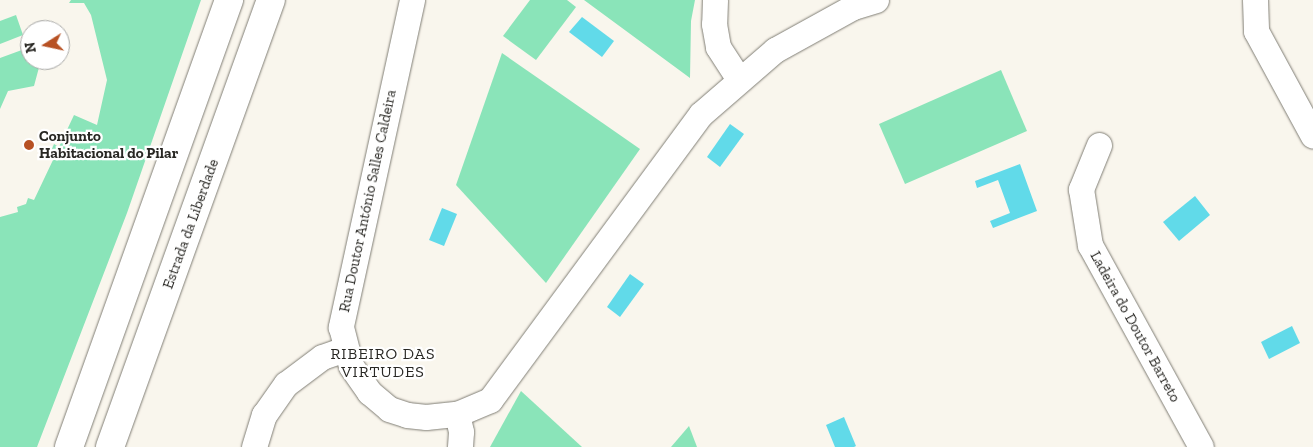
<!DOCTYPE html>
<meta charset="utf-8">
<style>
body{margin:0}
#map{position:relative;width:1313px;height:447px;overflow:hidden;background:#f9f6ed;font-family:"Zilla Slab",serif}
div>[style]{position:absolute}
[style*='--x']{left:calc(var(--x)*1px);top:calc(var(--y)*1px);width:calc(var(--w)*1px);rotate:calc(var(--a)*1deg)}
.green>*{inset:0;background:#8ae4b9}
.water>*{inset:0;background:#61dae9}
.roads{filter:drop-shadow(0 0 1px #807e75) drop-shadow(0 0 1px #807e75)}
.minor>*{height:25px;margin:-12.5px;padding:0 12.5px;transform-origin:12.5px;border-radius:12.5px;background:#fff}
.major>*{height:28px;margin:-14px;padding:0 14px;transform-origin:14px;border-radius:14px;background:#fff}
.dots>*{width:14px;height:14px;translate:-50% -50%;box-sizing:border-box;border:2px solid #fff;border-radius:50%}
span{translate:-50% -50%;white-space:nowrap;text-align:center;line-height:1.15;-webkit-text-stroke:4.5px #fff;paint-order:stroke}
.poi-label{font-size:15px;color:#282723;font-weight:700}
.left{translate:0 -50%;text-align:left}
.street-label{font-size:15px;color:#282723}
.neighbourhood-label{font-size:16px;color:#282723;letter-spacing:1px}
.north{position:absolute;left:20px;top:20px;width:50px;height:50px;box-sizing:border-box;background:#fff;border:1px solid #a9a9a7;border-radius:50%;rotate:260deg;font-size:14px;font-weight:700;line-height:20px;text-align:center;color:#282723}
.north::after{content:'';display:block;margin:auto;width:18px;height:22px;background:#b75123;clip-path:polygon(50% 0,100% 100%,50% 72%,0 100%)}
</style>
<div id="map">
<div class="green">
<div style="clip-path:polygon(71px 0,201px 0,127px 213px,37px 447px,0 447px,0 217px,18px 212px,17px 207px,26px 204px,28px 198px,34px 200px,53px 160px,48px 158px,54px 144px,59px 147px,74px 115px,97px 125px,107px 80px,91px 15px,84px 3px,69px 3px)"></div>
<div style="clip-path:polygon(530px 0,567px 0,576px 7px,536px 60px,503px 36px)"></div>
<div style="clip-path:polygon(584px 0,695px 0,691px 21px,690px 78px)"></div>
<div style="clip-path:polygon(16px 15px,23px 35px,0 44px,0 21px)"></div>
<div style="clip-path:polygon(30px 47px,30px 60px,41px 60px,34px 86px,8px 91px,0 109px,0 58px)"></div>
<div style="clip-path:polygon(502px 53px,640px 149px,546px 283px,456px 185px)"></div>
<div style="clip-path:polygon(1001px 70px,1027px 131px,905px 184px,879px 124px)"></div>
<div style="clip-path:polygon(521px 391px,582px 447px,490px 447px)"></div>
<div style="clip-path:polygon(689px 426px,697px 447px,671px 447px)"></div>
</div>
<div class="water">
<div style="clip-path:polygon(582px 17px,614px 41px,602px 57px,569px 32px)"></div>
<div style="clip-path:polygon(730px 124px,744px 134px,720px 167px,707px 157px)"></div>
<div style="clip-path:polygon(1020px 164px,1037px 211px,993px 228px,990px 221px,1010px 213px,998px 180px,977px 188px,975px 181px)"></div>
<div style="clip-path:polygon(1195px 196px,1210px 215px,1179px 241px,1163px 222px)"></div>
<div style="clip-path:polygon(442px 208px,457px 214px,444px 246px,429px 240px)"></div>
<div style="clip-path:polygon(630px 274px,644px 284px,620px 317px,607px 307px)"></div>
<div style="clip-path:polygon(1292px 326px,1300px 343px,1269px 359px,1261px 342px)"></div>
<div style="clip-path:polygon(844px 417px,856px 446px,854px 447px,835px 447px,826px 425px)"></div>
</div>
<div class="roads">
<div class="minor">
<div style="--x:412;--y:0;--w:335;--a:102.3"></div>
<div style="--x:341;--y:327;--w:40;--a:75.6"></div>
<div style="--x:351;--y:366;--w:32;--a:55"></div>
<div style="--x:369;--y:392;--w:26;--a:40"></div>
<div style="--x:389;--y:409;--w:19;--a:18"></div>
<div style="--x:407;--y:415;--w:19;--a:6"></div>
<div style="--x:426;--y:417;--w:31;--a:-6"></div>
<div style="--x:457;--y:414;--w:36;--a:-23"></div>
<div style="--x:490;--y:400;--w:355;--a:-53.6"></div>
<div style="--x:701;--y:114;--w:98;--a:-40.9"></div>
<div style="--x:775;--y:50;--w:89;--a:-28.9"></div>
<div style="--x:853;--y:7;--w:24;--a:-17"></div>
<div style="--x:715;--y:0;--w:24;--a:92"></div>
<div style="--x:714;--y:24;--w:23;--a:80"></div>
<div style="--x:718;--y:47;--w:38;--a:57"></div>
<div style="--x:1255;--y:0;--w:31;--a:88"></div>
<div style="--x:1256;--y:31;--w:119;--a:61.5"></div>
<div style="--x:1099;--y:145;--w:48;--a:112.2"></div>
<div style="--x:1081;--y:189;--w:57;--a:80.9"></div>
<div style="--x:1090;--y:245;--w:230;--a:61.2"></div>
<div style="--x:457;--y:414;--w:18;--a:77"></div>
<div style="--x:461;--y:432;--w:15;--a:94"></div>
<div style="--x:254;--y:447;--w:34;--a:-73"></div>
<div style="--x:264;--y:415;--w:38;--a:-55"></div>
<div style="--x:286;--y:384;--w:45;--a:-36.9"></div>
<div style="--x:322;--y:357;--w:24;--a:-19"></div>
</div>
<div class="major">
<div style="--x:69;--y:447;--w:475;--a:-70.3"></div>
<div style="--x:110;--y:447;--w:475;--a:-70.2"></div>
</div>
</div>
<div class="dots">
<div style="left:29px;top:145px;background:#b75123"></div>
</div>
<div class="poi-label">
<span class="left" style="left:39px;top:145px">Conjunto<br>Habitacional do Pilar</span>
</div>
<div class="street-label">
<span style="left:368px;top:201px;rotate:-78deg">Rua Doutor António Salles Caldeira</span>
<span style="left:191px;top:224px;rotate:-70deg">Estrada da Liberdade</span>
<span style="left:1135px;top:327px;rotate:61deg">Ladeira do Doutor Barreto</span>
</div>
<div class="neighbourhood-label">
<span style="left:383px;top:363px">RIBEIRO DAS<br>VIRTUDES</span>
</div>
<div class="north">N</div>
</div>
